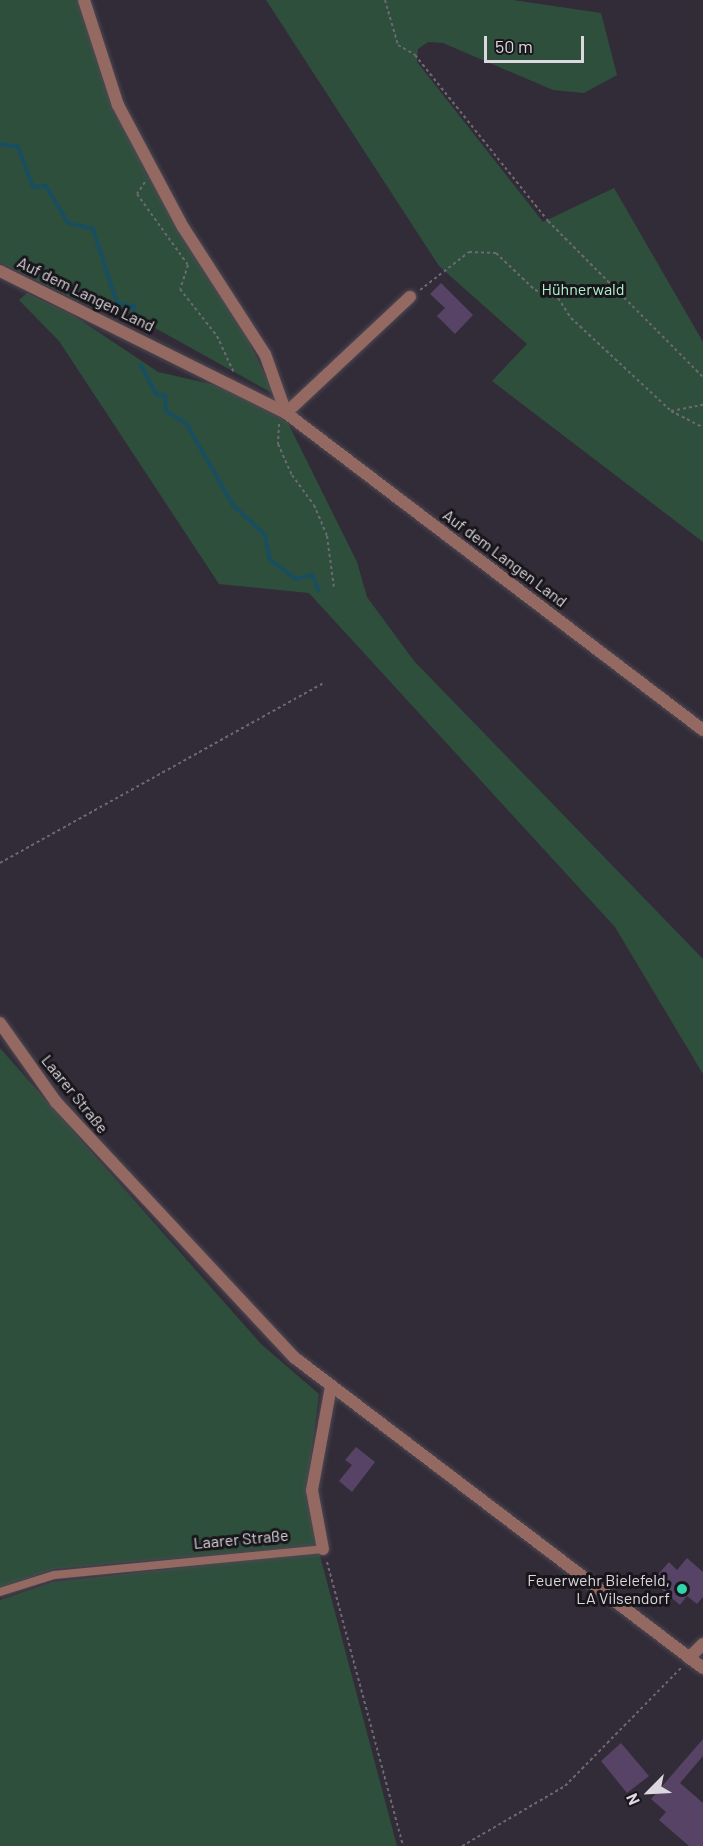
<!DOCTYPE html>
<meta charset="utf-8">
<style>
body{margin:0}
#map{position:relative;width:703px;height:1846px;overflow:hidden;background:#322c38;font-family:Barlow,sans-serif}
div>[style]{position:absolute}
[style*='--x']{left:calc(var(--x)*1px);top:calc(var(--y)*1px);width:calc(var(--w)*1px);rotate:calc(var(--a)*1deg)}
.green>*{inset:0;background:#2f4f3d}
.stream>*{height:4px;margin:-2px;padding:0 2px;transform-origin:2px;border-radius:2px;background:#184e5f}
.building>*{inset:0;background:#564366}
.path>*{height:2px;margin-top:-1px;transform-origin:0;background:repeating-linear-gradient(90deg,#6d6872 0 3px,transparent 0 6px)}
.roads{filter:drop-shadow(0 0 2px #4d4853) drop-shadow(0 0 2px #4d4853)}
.service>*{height:8px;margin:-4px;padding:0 4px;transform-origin:4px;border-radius:4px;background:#936962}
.minor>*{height:12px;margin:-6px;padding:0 6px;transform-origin:6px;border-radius:6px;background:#936962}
.tertiary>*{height:12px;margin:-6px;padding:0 6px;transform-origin:6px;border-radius:6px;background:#936962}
.dots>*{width:16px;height:16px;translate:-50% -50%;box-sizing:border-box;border:3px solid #19161b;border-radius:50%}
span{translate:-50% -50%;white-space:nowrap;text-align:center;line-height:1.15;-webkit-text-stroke:6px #19161b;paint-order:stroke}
.park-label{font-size:16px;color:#adf4ca}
.street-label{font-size:16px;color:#dbd8df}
.poi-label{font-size:16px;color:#dbd8df}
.right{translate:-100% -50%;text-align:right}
.north{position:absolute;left:619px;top:1762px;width:60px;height:60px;-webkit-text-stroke:4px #19161b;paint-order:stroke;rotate:246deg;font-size:16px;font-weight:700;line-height:24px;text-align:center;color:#dbd8df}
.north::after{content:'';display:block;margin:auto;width:21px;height:27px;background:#dbd8df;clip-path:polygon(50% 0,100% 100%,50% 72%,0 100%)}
.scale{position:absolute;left:484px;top:36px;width:100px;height:27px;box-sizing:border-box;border:3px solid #dbd8df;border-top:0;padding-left:8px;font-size:18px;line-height:21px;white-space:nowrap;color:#dbd8df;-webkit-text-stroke:4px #19161b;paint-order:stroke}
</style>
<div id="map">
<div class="green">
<div style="clip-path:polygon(0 0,81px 0,155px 188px,231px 303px,274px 394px,101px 298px,78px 301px,0 263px)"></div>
<div style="clip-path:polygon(266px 0,513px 0,601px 13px,617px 75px,584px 93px,553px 90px,443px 43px,428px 42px,418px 49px,417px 62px,543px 222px,614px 188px,703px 342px,703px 542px,492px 381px,527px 344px,439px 266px)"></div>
<div style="clip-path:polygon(27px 293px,73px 315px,158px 372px,215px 385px,287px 421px,357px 562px,367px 597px,414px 661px,703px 959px,703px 1074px,615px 927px,309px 593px,219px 584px,59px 341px,19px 300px)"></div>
<div style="clip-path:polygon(0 1048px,261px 1344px,319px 1394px,307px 1489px,317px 1546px,55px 1569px,0 1588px)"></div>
<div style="clip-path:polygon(319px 1552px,397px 1846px,0 1846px,0 1600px,53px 1582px)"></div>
</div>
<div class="stream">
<div style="--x:0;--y:144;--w:18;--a:9"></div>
<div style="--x:18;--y:147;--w:43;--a:69.4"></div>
<div style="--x:33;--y:187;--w:13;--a:-4"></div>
<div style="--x:46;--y:186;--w:43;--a:59.3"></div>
<div style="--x:68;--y:223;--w:26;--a:13"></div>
<div style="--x:93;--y:229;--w:78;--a:72"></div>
<div style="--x:117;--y:303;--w:17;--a:10"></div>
<div style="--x:134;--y:306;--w:7;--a:90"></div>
<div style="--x:141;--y:365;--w:33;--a:63"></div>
<div style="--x:156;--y:394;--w:9;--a:13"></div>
<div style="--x:165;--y:396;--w:15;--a:86"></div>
<div style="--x:166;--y:411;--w:23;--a:31"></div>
<div style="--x:186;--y:423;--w:95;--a:60.2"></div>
<div style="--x:233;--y:505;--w:44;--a:43.2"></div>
<div style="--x:265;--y:535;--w:25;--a:79"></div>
<div style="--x:270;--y:560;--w:32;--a:36"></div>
<div style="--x:296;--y:579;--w:16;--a:-14"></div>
<div style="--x:312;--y:575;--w:17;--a:66"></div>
</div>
<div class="building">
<div style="clip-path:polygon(441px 283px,473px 315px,455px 334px,437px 316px,445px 308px,430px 294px)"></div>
<div style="clip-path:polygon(356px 1447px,375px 1462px,352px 1492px,339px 1481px,352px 1465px,345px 1460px)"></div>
<div style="clip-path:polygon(687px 1558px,703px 1572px,703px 1597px,697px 1604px,687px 1596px,680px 1605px,652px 1581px,669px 1562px,677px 1570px)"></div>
<div style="clip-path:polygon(703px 1739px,703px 1756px,680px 1783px,703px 1803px,703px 1846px,689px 1846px,659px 1820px,666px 1812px,651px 1799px)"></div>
<div style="clip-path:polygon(621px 1743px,649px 1776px,627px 1793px,601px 1761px)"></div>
</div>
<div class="path">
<div style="--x:385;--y:0;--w:47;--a:73.9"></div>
<div style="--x:398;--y:45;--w:20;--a:30"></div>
<div style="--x:415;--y:55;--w:213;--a:51.3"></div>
<div style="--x:548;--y:221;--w:220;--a:45.2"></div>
<div style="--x:145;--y:182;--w:14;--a:124"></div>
<div style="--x:137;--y:194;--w:87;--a:54.3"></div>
<div style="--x:188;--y:265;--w:25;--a:108"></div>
<div style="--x:180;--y:289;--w:60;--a:51.8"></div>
<div style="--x:217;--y:336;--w:41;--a:65.3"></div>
<div style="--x:420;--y:290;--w:62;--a:-37.8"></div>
<div style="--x:469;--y:252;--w:27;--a:2"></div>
<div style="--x:496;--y:253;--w:54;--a:43.5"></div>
<div style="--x:535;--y:290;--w:24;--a:19"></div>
<div style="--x:558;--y:298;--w:24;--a:57"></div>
<div style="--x:571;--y:318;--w:137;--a:42.9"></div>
<div style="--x:671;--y:411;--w:36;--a:27"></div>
<div style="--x:671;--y:411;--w:33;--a:-11"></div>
<div style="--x:279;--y:424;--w:20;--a:93"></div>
<div style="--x:278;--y:444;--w:34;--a:66"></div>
<div style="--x:292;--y:475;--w:37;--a:54"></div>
<div style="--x:314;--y:505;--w:34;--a:67"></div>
<div style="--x:327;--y:536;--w:52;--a:82.3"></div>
<div style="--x:0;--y:863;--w:370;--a:-29.1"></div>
<div style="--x:327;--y:1562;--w:294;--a:75"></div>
<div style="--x:462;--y:1846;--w:119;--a:-30.2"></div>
<div style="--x:565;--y:1786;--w:167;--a:-45.5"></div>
</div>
<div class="roads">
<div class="service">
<div style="--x:0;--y:1592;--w:57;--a:-17.5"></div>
<div style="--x:54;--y:1575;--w:270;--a:-5.5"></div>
</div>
<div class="minor">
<div style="--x:84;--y:0;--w:110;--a:72.1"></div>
<div style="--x:118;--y:105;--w:138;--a:62"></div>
<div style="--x:183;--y:227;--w:151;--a:57.2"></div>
<div style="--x:265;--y:354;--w:63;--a:70.4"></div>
<div style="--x:0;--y:271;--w:319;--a:26.4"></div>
<div style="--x:286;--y:413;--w:524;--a:37.24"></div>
<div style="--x:286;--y:413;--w:170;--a:-43.1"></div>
<div style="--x:323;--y:1549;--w:60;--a:-100.6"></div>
<div style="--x:312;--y:1490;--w:106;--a:-79.6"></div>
<div style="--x:689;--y:1658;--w:20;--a:-45"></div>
</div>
<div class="tertiary">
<div style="--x:0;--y:1023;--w:97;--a:54.7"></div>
<div style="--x:56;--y:1102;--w:350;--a:47"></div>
<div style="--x:295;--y:1358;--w:512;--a:37.23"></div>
</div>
</div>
<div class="dots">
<div style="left:682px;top:1589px;background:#2fd4aa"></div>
</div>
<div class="park-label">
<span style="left:583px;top:289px">Hühnerwald</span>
</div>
<div class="street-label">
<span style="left:86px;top:294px;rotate:26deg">Auf dem Langen Land</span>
<span style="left:505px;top:558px;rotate:37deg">Auf dem Langen Land</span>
<span style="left:75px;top:1094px;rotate:51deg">Laarer Straße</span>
<span style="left:241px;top:1539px;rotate:-5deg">Laarer Straße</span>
</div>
<div class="poi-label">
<span class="right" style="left:670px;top:1589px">Feuerwehr Bielefeld,<br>LA Vilsendorf</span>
</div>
<div class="north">N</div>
<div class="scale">50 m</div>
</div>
